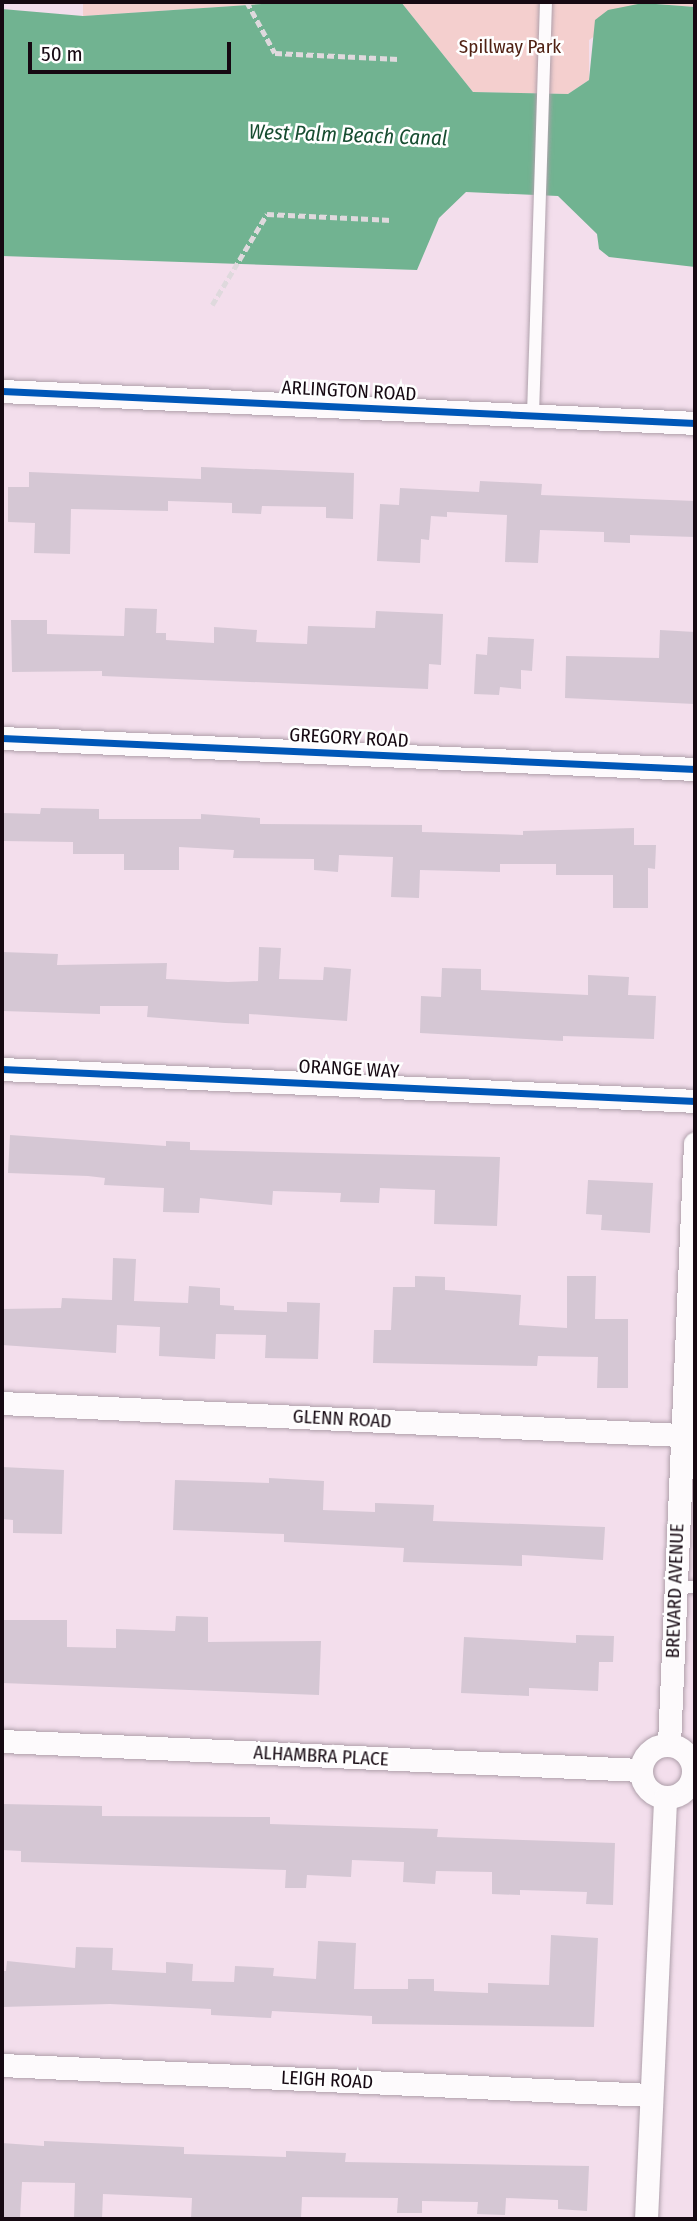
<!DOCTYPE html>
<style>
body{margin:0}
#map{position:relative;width:697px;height:2221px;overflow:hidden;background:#f3deec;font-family:"Fira Sans Condensed",sans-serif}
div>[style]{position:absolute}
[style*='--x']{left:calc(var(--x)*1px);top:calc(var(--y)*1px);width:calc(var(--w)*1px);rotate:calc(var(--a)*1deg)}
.green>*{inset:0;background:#f4cfce}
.water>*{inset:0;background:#71b391}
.building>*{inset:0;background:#d5c7d4}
.path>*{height:4.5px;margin-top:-2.25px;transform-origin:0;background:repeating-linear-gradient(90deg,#dfd9dd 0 7px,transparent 0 10.5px)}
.roads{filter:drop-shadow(0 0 2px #afa0ab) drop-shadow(0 0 2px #afa0ab)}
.service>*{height:12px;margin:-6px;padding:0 6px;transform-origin:6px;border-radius:6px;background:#fdfafc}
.minor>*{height:23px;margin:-11.5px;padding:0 11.5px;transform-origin:11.5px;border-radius:11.5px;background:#fdfafc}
.minor>.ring{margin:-11.5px;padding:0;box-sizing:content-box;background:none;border:23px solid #fdfafc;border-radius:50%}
.cycleway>*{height:7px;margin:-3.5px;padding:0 3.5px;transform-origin:3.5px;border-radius:3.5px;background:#0057b8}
span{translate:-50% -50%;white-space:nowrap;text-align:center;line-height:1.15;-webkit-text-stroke:5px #fff;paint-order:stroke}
.park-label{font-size:19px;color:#502113}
.street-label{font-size:19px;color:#160912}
.water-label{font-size:21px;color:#174d31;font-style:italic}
.frame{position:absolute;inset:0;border:4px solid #160912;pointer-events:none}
.scale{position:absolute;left:28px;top:42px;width:203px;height:32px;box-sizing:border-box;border:4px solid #160912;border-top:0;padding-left:9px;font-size:21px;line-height:24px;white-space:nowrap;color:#160912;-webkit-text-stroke:5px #fff;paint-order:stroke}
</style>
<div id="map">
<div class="green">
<div style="clip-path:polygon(83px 2px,292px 2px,83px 16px)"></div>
<div style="clip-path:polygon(401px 2px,695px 2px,695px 7px,643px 3px,589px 40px,589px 80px,568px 94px,473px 92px)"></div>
</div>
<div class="water">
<div style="clip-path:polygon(292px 2px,401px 2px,473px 92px,568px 94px,589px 80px,595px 20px,608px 10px,643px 3px,695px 7px,695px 267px,609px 257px,599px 249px,597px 234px,558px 196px,466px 192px,439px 218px,417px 270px,2px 256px,2px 9px,83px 16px)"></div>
</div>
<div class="building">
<div style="clip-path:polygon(201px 467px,354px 473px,353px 519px,326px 518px,326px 507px,262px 506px,261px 514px,232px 513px,232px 503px,168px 501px,168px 511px,71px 509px,70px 554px,34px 553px,35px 523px,8px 522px,8px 487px,29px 487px,29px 472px,201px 479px)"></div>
<div style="clip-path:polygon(480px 481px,542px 484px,541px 495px,695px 501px,695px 537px,630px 535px,630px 543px,604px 542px,604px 532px,540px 530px,538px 563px,505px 562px,507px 515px,447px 512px,447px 517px,431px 516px,429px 540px,421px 539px,420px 563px,377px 561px,380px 504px,399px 505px,400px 488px,479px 492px)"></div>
<div style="clip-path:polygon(125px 608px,157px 609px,156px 633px,166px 633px,166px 640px,214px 643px,214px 627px,257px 630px,256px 642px,307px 644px,308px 626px,375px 628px,376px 611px,443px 614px,441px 665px,429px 664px,428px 689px,102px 676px,102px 671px,12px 672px,11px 620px,47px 620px,47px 634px,124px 636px)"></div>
<div style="clip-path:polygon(660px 630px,695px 632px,695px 704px,565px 698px,566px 656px,659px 658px)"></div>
<div style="clip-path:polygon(488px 637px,534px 639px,532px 671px,521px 670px,521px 689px,500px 687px,499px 695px,474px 694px,476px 654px,487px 655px)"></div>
<div style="clip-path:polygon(41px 808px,99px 809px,99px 819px,201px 819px,201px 814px,260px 818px,260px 824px,422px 825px,422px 832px,523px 835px,523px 831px,634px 828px,634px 845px,656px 845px,655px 869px,648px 868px,648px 908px,613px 908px,613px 875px,556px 875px,556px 864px,500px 864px,500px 872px,420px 870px,419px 898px,391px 897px,393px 857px,339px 855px,338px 872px,314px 870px,314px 859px,233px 858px,234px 850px,179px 847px,179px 870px,124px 870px,124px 854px,73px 854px,73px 842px,2px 841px,2px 813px,40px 814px)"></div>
<div style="clip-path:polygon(259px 947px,281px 948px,279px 979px,323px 980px,324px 967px,351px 969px,347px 1021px,249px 1014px,249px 1024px,225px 1023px,147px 1017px,148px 1006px,100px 1006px,100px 1014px,2px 1011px,2px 952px,58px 954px,57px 965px,167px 963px,166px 979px,228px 982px,258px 981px)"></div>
<div style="clip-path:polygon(442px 968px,481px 969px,481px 990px,588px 995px,588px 975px,629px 977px,628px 995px,656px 996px,654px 1039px,563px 1036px,563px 1041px,420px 1033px,421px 996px,441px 997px)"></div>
<div style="clip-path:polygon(10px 1135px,166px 1146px,166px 1141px,190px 1142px,190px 1150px,500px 1157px,497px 1226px,434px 1224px,435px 1190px,380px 1188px,379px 1203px,340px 1202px,341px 1193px,273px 1191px,272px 1205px,200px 1198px,199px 1213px,163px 1212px,164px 1188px,104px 1185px,105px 1178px,88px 1176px,8px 1173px)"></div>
<div style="clip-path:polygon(588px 1180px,653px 1183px,650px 1233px,601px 1230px,602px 1215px,586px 1214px)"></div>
<div style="clip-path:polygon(113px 1258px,136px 1259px,134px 1301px,188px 1303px,189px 1286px,220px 1288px,220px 1305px,234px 1306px,234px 1310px,287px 1312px,287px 1302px,320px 1303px,318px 1359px,265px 1358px,266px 1335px,216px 1334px,215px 1359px,159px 1356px,160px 1327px,117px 1325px,116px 1353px,2px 1345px,2px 1309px,61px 1308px,62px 1298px,112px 1300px)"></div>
<div style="clip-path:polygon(415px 1276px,445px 1277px,445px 1290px,521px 1295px,519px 1325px,567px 1328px,567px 1276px,596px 1276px,595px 1319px,628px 1319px,628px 1388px,597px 1388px,598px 1357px,538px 1356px,537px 1366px,373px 1363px,374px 1330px,391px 1330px,393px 1287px,415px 1287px)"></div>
<div style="clip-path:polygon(2px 1467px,64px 1470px,62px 1534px,13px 1533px,13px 1520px,2px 1519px)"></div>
<div style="clip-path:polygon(269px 1478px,324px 1481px,323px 1510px,375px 1512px,375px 1503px,434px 1505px,433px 1521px,605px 1527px,603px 1560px,522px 1555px,522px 1566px,403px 1562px,404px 1548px,284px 1542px,284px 1534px,173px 1530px,175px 1480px,269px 1483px)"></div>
<div style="clip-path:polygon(176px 1616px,208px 1617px,208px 1642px,321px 1641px,319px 1695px,2px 1683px,2px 1620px,67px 1620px,67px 1647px,116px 1648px,116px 1629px,175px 1631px)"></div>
<div style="clip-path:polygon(576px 1635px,614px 1636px,613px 1662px,599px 1662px,598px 1691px,529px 1688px,529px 1696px,461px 1693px,464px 1637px,576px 1643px)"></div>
<div style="clip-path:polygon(2px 1804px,102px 1806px,102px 1816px,270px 1817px,270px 1824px,438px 1829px,437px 1837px,615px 1843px,613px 1905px,586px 1904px,587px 1892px,520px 1890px,520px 1895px,492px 1894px,492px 1872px,436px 1871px,435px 1884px,403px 1882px,404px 1862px,352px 1860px,351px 1877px,307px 1875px,306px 1888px,285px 1888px,286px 1870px,21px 1862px,21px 1851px,2px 1850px)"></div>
<div style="clip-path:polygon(551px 1935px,598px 1938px,594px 2027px,372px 2024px,372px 2016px,272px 2011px,271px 2018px,211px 2015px,211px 2009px,110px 2004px,2px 2007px,2px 1971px,6px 1971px,7px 1961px,75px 1968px,76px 1947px,113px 1948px,112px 1970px,166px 1973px,166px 1962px,193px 1964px,192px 1981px,234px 1982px,235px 1966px,274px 1968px,273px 1976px,316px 1979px,318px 1941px,356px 1943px,354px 1989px,408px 1989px,408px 1979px,434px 1979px,434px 1991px,488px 1993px,488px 1983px,549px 1985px)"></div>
<div style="clip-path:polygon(44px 2141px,184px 2147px,184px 2154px,286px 2157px,286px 2151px,346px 2153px,345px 2162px,589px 2166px,587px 2211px,558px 2209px,558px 2200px,506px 2198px,505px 2215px,477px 2214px,478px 2202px,422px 2201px,422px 2213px,397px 2213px,398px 2198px,302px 2197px,301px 2219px,191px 2219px,192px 2198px,103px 2194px,102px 2219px,74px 2218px,75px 2183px,22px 2182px,20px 2219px,2px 2219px,2px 2143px,44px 2146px)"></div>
</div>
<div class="path">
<div style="--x:247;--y:2;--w:58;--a:61.2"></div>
<div style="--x:275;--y:53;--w:124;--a:2.8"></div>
<div style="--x:212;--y:305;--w:106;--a:-58.9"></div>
<div style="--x:267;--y:214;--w:125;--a:2.7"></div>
</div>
<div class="roads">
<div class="service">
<div style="--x:533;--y:415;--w:413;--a:-88.2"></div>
<div style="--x:675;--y:1587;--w:20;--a:0"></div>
</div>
<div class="minor">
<div style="--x:2;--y:391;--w:694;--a:2.64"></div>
<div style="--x:2;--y:738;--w:694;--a:2.56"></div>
<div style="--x:2;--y:1069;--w:694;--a:2.64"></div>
<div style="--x:2;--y:1403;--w:680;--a:2.7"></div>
<div style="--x:2;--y:1741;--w:640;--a:2.6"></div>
<div style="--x:669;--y:1744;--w:601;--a:-87.52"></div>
<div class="ring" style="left:641px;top:1745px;width:29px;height:29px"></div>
<div style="--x:2;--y:2065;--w:650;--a:2.65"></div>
<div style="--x:646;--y:2219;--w:422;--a:-87.4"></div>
</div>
</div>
<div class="cycleway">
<div style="--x:2;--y:391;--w:694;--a:2.64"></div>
<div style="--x:2;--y:738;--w:694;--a:2.56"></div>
<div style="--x:2;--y:1069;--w:694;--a:2.64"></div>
</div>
<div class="park-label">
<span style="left:510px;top:47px">Spillway Park</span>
</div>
<div class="street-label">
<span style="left:349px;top:391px;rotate:3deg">ARLINGTON ROAD</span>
<span style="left:349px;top:738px;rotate:3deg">GREGORY ROAD</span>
<span style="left:349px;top:1069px;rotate:3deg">ORANGE WAY</span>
<span style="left:342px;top:1419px;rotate:3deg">GLENN ROAD</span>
<span style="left:675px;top:1591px;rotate:-88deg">BREVARD AVENUE</span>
<span style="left:321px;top:1756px;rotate:3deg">ALHAMBRA PLACE</span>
<span style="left:327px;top:2080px;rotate:3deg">LEIGH ROAD</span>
</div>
<div class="water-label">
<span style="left:348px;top:135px;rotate:2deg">West Palm Beach Canal</span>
</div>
<div class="frame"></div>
<div class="scale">50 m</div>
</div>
